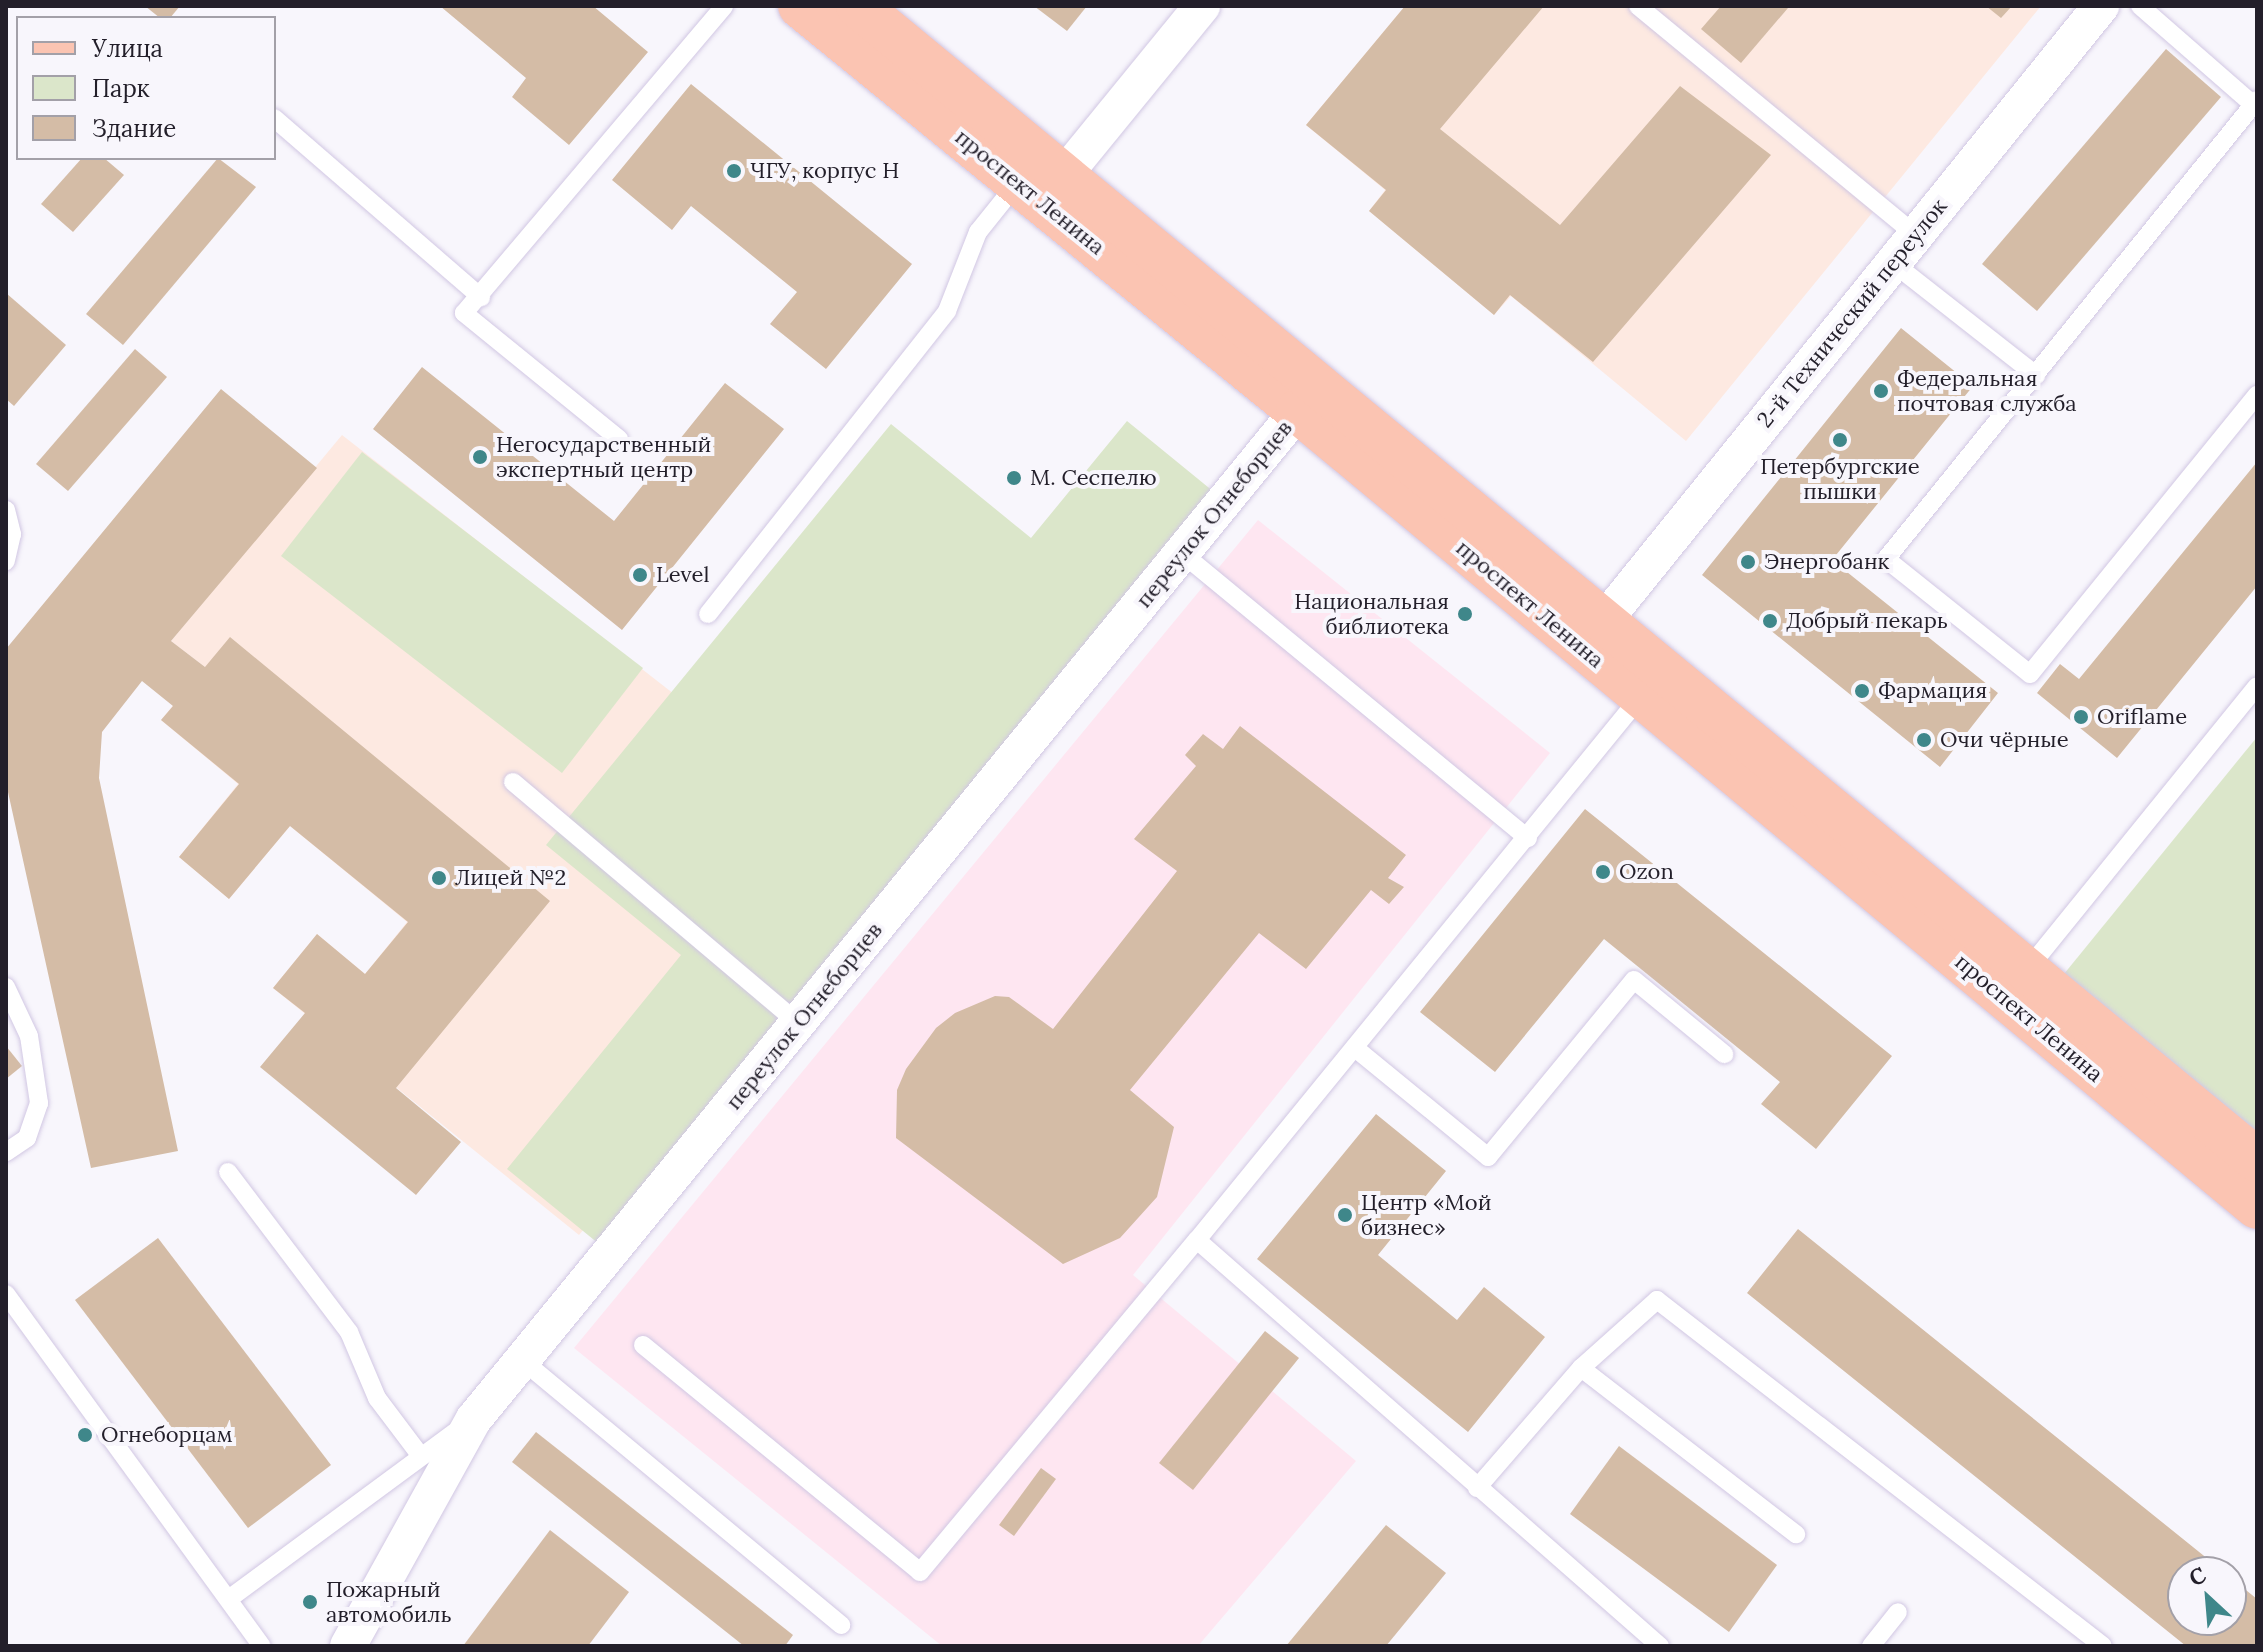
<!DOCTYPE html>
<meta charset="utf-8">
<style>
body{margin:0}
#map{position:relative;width:2263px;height:1652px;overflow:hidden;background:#f8f6fc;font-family:Lora,serif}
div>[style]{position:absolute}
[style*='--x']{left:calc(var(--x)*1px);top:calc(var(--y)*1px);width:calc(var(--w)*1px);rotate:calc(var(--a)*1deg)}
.education>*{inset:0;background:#fde9e1}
.medical>*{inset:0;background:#fee6f1}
.green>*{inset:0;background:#dbe6ca}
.building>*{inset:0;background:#d4bca6}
.roads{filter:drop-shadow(0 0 2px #d1c7e3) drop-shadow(0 0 2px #d1c7e3)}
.service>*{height:18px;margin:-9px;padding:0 9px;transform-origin:9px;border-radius:9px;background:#fff}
.minor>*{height:36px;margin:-18px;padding:0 18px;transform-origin:18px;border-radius:18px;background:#fff}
.primary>*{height:44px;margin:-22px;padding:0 22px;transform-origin:22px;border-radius:22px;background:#fbc4b2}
.dots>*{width:22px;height:22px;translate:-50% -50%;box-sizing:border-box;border:4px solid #f8f6fc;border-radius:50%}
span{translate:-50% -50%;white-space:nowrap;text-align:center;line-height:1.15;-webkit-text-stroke:8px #f8f6fc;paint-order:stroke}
.poi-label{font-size:22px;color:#231f2a}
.left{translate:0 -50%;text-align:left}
.right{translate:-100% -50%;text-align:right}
.street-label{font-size:22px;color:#231f2a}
.frame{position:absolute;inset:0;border:8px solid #231f2a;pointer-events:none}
.legend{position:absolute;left:16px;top:16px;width:260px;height:144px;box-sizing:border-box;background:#f8f6fc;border:2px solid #a3a0a8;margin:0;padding:10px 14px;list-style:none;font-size:24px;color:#231f2a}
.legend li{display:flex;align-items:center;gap:16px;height:40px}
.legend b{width:40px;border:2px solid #a3a0a8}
.north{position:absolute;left:2167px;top:1556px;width:80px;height:80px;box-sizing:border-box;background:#f8f6fc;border:2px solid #a3a0a8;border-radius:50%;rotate:334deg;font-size:22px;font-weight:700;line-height:32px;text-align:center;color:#231f2a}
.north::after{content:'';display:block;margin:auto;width:28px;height:36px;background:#3f878a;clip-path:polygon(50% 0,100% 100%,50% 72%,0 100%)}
</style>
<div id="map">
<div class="education">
<div style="clip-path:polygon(1405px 6px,2041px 6px,1686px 441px,1511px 296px,1494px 315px,1369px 211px,1385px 190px,1306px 125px)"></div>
<div style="clip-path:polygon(342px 435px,888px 861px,579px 1235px,273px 988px,317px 934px,365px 974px,407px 922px,290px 826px,229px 899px,179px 857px,238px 784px,161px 720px,205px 667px,171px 641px)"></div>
</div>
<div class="medical">
<div style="clip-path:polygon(1258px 520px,1550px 753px,1133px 1275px,1356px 1461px,1198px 1646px,942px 1646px,574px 1348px)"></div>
</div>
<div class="green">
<div style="clip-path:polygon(1127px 421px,1214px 492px,599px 1244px,507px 1169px,681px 955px,546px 845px,891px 424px,1031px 538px)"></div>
<div style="clip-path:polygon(362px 452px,643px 668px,562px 773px,281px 556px)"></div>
<div style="clip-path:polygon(2257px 737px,2257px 1134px,2064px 974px)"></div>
</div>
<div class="building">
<div style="clip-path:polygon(145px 6px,180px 6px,170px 18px,160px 18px)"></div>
<div style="clip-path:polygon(440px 6px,593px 6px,648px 52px,569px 145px,512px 97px,526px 78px)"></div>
<div style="clip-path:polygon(1034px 6px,1087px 6px,1067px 31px)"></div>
<div style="clip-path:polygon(1405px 6px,1544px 6px,1440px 129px,1560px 225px,1680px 86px,1771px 155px,1593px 362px,1510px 295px,1494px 315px,1369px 211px,1386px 190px,1306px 125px)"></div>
<div style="clip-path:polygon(1721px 6px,1786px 6px,1788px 8px,1741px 63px,1701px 29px)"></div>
<div style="clip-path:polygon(1986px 6px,2012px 6px,2001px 18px)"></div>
<div style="clip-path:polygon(2166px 49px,2221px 97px,2037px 311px,1982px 264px)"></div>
<div style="clip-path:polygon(691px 84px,912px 264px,826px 369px,770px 324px,797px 292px,691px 206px,672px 230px,612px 180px)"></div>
<div style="clip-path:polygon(82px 158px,104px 158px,124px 175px,73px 232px,41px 204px)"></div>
<div style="clip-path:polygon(218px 158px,256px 187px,123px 345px,86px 314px)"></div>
<div style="clip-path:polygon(6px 293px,66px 345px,14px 406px,6px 399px)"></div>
<div style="clip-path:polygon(1901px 328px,1973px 386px,1832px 560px,1998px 693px,1940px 767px,1702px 575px)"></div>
<div style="clip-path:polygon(135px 349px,167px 377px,68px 491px,36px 464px)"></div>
<div style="clip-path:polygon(422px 367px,614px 521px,725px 383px,784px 429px,622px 630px,373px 429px)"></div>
<div style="clip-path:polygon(221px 389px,317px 468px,171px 641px,205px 667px,230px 637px,550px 901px,396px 1088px,461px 1142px,416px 1195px,260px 1067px,305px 1013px,273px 988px,317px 934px,365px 974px,408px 922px,290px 826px,229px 899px,179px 857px,239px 784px,161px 720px,173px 706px,142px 681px,102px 732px,99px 778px,178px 1151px,91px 1168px,6px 783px,6px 649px)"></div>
<div style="clip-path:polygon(2257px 462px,2257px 586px,2117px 758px,2037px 693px,2060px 664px,2079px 679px)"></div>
<div style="clip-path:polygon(1240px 726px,1406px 855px,1388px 878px,1404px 887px,1389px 904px,1371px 890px,1306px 969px,1259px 933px,1130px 1090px,1174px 1127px,1157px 1197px,1120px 1238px,1063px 1264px,896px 1138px,897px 1090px,906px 1069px,936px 1028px,955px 1013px,995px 996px,1009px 997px,1053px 1029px,1177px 871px,1134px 839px,1196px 766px,1185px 755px,1203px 734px,1223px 749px)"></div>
<div style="clip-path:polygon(1585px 809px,1892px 1056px,1816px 1149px,1761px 1104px,1780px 1082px,1604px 939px,1495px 1072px,1420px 1012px)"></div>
<div style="clip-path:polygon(6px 1046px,22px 1066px,6px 1079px)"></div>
<div style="clip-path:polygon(1376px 1114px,1446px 1171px,1378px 1255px,1457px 1320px,1484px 1287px,1545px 1337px,1468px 1432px,1257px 1259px)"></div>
<div style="clip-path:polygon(1798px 1229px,2224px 1572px,2183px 1572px,2183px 1620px,2231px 1620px,2231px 1578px,2257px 1599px,2257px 1646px,2186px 1646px,1747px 1293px)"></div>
<div style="clip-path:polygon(158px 1238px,331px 1465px,248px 1528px,75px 1300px)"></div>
<div style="clip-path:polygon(1265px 1331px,1299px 1358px,1193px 1490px,1159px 1463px)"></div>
<div style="clip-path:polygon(536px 1432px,793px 1635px,785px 1646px,744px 1646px,512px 1462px)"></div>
<div style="clip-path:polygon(1619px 1446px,1777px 1565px,1729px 1632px,1570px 1514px)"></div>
<div style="clip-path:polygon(1041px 1468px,1056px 1479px,1014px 1536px,999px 1525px)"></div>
<div style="clip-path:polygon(1386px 1525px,1446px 1573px,1386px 1646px,1286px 1646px)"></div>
<div style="clip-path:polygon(550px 1530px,629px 1592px,588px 1646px,463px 1646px)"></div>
</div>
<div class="roads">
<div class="service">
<div style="--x:1638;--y:6;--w:360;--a:39.5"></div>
<div style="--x:2140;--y:6;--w:155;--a:41.1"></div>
<div style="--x:2257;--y:100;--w:590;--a:128.95"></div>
<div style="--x:1886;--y:559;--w:184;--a:38.6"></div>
<div style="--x:2030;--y:674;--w:360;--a:-50.9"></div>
<div style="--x:274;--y:118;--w:274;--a:40.9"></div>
<div style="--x:1893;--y:263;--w:182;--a:38.1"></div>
<div style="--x:619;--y:439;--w:200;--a:-140.9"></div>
<div style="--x:464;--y:313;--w:402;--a:-49.7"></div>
<div style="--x:6;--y:510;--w:25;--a:76"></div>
<div style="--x:12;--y:534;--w:28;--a:103"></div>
<div style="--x:1183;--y:554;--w:447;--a:39.5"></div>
<div style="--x:708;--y:614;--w:386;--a:-51.7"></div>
<div style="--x:947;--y:311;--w:85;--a:-68.6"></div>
<div style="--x:978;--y:232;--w:64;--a:-51.3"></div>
<div style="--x:1641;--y:696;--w:702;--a:129.22"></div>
<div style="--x:1197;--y:1240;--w:616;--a:41.25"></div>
<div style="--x:513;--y:782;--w:373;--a:40.2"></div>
<div style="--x:2027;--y:970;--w:365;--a:-51"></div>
<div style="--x:6;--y:987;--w:54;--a:64.9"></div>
<div style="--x:29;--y:1036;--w:68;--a:81.5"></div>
<div style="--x:39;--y:1103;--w:37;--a:109"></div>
<div style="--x:27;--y:1138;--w:25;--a:146"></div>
<div style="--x:1355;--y:1048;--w:172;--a:39.3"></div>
<div style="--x:1488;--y:1157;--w:229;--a:-50.5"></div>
<div style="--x:1634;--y:980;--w:117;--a:39.4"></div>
<div style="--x:228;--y:1172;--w:201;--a:52.9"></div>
<div style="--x:349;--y:1332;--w:72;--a:67"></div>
<div style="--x:377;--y:1398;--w:71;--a:53"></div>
<div style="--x:6;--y:1294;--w:435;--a:54"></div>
<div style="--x:643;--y:1345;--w:358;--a:39.3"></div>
<div style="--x:920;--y:1572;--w:432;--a:-50.2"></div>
<div style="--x:522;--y:1360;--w:415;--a:39.7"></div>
<div style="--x:1581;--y:1368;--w:102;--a:-41.8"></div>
<div style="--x:1657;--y:1300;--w:564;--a:37.8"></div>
<div style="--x:1477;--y:1488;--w:159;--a:-49.1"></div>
<div style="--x:1581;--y:1368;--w:272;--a:37.7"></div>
<div style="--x:230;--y:1598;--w:288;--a:-36.4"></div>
<div style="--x:1871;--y:1646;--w:43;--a:-51.5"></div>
</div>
<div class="minor">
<div style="--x:1065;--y:174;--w:217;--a:-50.8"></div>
<div style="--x:1604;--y:621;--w:791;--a:-51.06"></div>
<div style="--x:348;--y:1646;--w:260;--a:-61"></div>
<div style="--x:474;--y:1419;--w:1302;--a:-50.74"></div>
</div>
<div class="primary">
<div style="--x:800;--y:6;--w:642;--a:39.12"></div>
<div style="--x:1298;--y:411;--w:1246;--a:39.69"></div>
<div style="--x:858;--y:6;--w:1814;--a:39.52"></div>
</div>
</div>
<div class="dots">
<div style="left:734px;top:171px;background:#3f878a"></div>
<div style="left:1881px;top:391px;background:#3f878a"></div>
<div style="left:1840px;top:440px;background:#3f878a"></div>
<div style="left:480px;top:457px;background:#3f878a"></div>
<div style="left:1014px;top:478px;background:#3f878a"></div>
<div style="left:1748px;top:562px;background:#3f878a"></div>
<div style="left:640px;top:575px;background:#3f878a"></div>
<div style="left:1465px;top:614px;background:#3f878a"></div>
<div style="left:1770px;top:621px;background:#3f878a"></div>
<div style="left:1862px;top:691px;background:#3f878a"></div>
<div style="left:2081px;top:717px;background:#3f878a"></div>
<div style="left:1924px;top:740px;background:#3f878a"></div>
<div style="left:1603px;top:872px;background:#3f878a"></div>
<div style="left:439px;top:878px;background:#3f878a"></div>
<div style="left:1345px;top:1215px;background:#3f878a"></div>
<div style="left:85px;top:1435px;background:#3f878a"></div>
<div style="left:310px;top:1602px;background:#3f878a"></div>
</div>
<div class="poi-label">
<span class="left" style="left:750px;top:171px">ЧГУ, корпус Н</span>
<span class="left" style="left:1897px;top:391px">Федеральная<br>почтовая служба</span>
<span class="left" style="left:496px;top:457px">Негосударственный<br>экспертный центр</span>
<span style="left:1840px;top:479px">Петербургские<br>пышки</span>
<span class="left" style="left:1030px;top:478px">М. Сеспелю</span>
<span class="left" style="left:1764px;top:562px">Энергобанк</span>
<span class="left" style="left:656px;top:575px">Level</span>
<span class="right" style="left:1449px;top:614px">Национальная<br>библиотека</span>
<span class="left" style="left:1786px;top:621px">Добрый пекарь</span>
<span class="left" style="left:1878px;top:691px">Фармация</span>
<span class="left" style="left:2097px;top:717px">Oriflame</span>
<span class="left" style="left:1940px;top:740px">Очи чёрные</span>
<span class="left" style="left:1619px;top:872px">Ozon</span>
<span class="left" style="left:455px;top:878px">Лицей №2</span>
<span class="left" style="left:1361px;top:1215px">Центр «Мой<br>бизнес»</span>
<span class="left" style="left:101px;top:1435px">Огнеборцам</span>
<span class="left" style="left:326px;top:1602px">Пожарный<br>автомобиль</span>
</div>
<div class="street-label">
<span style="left:1030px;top:192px;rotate:39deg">проспект Ленина</span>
<span style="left:1852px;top:313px;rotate:-51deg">2-й Технический переулок</span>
<span style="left:1214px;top:514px;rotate:-51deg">переулок Огнеборцев</span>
<span style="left:1530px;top:604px;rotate:40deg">проспект Ленина</span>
<span style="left:804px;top:1016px;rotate:-51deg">переулок Огнеборцев</span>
<span style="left:2029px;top:1018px;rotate:40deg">проспект Ленина</span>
</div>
<div class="frame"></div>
<ul class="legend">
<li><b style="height:10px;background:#fbc4b2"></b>Улица</li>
<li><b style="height:22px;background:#dbe6ca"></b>Парк</li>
<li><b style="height:22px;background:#d4bca6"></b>Здание</li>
</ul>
<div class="north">С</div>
</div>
